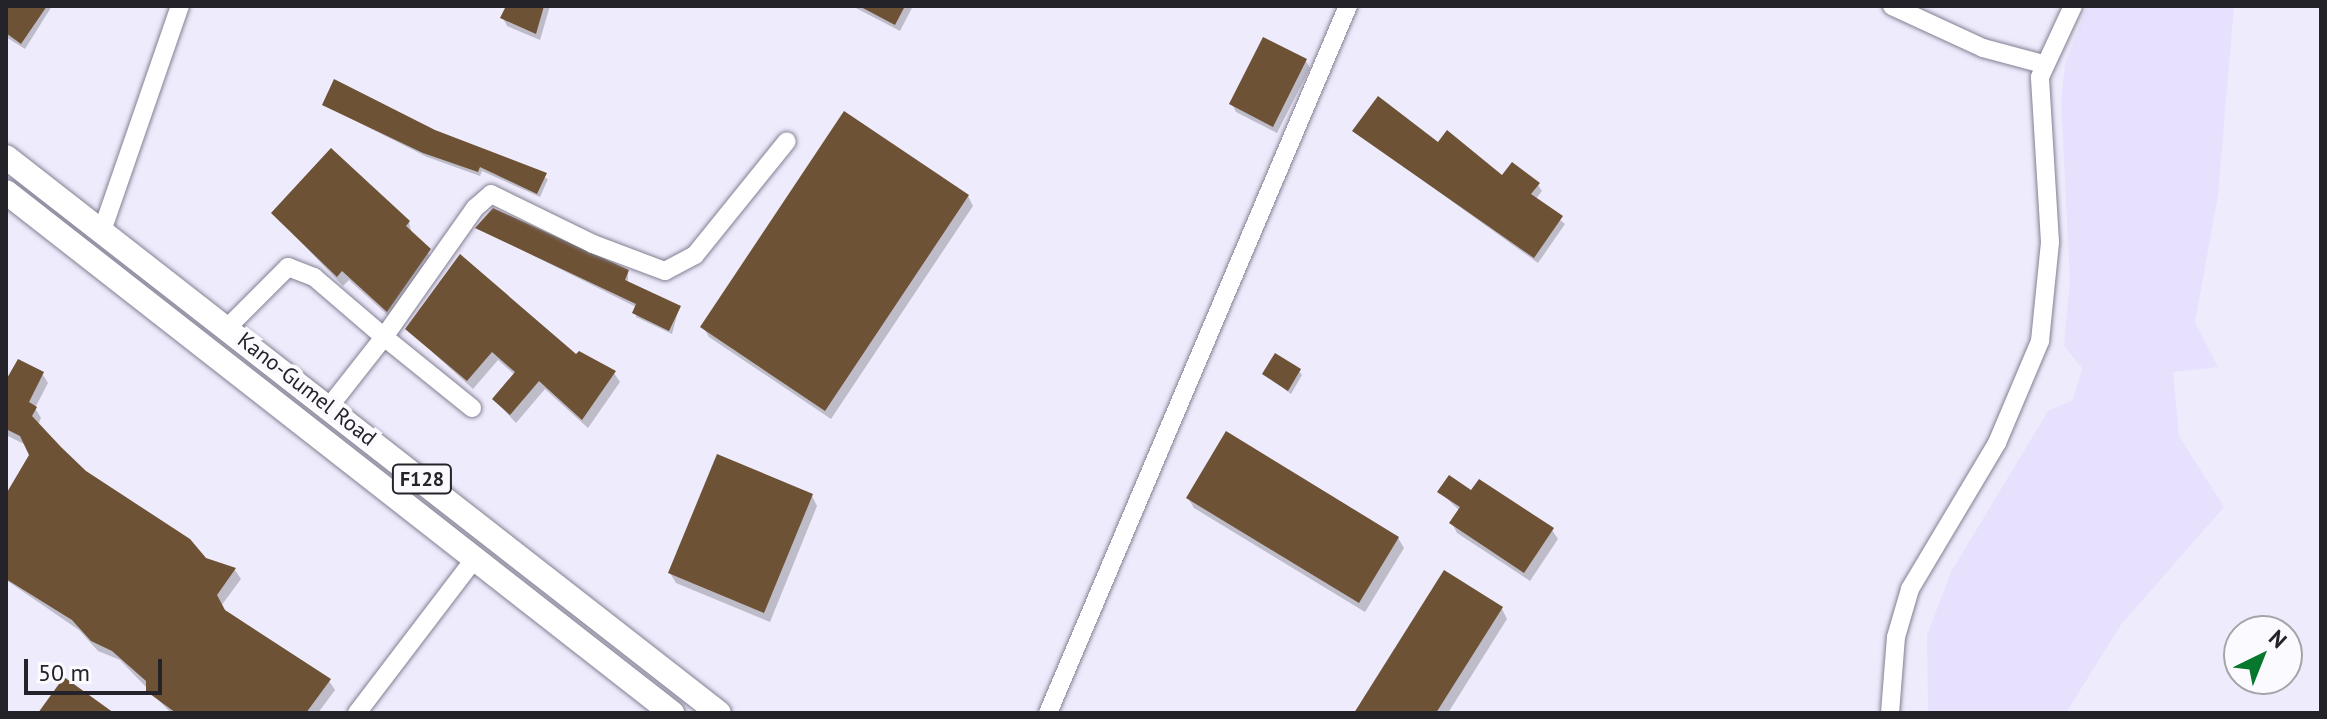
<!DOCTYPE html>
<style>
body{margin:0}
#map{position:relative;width:2327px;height:719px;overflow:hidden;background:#eeebfc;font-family:"PT Sans",sans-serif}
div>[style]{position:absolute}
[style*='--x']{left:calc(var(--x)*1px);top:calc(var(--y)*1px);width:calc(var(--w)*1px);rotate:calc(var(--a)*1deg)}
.built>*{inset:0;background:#e7e1fd}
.shadow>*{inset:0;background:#0003}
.building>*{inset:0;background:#6d5235}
.roads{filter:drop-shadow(0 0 2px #837f92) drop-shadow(0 0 2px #837f92)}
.minor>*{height:18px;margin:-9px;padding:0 9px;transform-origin:9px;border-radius:9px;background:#fff}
.major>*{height:24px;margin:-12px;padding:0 12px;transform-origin:12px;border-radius:12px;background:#fff}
span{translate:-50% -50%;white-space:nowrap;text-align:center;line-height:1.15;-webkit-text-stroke:8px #fbfafe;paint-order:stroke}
.shield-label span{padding:2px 6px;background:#fbfafe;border:2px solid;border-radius:6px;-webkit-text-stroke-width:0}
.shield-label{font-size:20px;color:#24232a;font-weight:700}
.street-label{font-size:22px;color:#24232a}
.frame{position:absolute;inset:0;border:8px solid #24232a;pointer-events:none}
.north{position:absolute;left:2223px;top:615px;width:80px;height:80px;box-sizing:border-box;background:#fbfafe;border:2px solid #a5a4a9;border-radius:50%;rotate:43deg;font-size:22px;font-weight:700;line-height:32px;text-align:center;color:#24232a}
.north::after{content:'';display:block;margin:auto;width:28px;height:36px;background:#06772c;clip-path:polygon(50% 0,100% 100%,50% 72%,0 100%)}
.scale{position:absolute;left:24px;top:659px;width:138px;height:36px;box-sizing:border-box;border:4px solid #24232a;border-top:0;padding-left:10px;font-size:24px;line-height:28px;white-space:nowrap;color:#24232a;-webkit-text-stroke:6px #fbfafe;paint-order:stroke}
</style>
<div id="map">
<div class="built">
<div style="clip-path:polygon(2087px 6px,2234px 6px,2218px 195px,2195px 322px,2218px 367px,2173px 372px,2179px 436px,2224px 507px,2120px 626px,2066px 713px,1928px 713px,1927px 635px,1951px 572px,2048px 411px,2073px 400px,2082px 368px,2064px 346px,2070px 281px,2061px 101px,2065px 64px)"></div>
</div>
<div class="shadow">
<div style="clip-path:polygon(6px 6px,52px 6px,25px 49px,6px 37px)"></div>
<div style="clip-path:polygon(508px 6px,550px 6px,540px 40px,507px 26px,503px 18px)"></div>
<div style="clip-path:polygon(852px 6px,913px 6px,900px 31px)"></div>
<div style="clip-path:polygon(1306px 61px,1310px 68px,1277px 133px,1236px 112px,1232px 104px)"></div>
<div style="clip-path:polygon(324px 105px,434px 131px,548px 179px,540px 197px,482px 171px,480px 176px,427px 157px)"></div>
<div style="clip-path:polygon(1354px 131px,1438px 144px,1502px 178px,1538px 185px,1542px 191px,1535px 200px,1565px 224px,1538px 263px)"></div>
<div style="clip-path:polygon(968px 196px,973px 206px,831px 419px,709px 337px,703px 327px)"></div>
<div style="clip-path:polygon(274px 214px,409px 222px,412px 235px,435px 261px,393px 320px,349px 280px,343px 286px)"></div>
<div style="clip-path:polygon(478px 228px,628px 272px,628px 283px,679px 308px,672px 334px,636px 317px,636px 307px)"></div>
<div style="clip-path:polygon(407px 329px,576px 357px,614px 373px,620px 382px,588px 428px,545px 389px,516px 423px,494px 399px,515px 375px,498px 360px,473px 389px)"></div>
<div style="clip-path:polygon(1299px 371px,1302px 375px,1291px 394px,1264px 374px)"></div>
<div style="clip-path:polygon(42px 373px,48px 383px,35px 408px,41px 418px,38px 425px,85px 473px,205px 559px,235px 570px,241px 579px,221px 606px,225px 612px,329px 681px,335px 690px,318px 713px,171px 713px,120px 660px,98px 651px,79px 630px,6px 580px,6px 498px,31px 455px,26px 445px,6px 435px,6px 384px)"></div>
<div style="clip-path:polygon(1440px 492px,1472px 492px,1552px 530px,1558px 539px,1530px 581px,1457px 533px,1452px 523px,1460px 511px)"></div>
<div style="clip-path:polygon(812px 496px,817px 506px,770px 622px,676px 583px,670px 573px)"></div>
<div style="clip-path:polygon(1188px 498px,1398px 538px,1404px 548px,1365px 612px,1194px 508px)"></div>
<div style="clip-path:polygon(1502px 609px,1507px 619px,1448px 713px,1357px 713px)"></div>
</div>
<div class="building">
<div style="clip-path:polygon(6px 6px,47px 6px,21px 44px,6px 33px)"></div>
<div style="clip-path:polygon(506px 6px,544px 6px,536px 34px,500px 18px)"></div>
<div style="clip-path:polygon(859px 6px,905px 6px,895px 25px)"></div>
<div style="clip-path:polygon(1263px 37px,1307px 59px,1273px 127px,1229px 104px)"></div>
<div style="clip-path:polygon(334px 79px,435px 130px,547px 173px,537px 194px,480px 167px,478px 172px,423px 153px,322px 105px)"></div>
<div style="clip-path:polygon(1378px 96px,1438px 142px,1447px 130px,1502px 175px,1512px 162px,1540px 183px,1531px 194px,1563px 216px,1534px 258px,1352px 131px)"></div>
<div style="clip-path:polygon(844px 111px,969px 195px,825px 411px,700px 327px)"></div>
<div style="clip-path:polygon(331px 148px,410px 221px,406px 226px,431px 249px,387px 312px,342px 271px,337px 277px,271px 213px)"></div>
<div style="clip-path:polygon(493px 208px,629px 270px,625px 280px,681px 306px,669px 331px,632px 313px,636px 304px,475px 228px)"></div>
<div style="clip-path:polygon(460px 254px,576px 354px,579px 351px,616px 371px,582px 420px,539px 381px,510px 415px,492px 399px,515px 372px,492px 352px,467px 381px,405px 329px)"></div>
<div style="clip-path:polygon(1275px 353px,1301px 369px,1288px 391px,1262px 374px)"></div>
<div style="clip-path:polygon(18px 359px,44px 372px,29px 402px,37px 407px,32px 416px,61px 447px,86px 471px,190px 539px,206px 558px,236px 568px,217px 595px,225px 610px,331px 679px,306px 713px,176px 713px,146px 691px,146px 681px,112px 651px,91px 641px,72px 620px,6px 579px,6px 494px,29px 455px,20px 436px,6px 429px,6px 380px)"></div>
<div style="clip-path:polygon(1226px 431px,1399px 537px,1359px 603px,1186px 498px)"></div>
<div style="clip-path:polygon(717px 454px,813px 494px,764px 613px,668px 573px)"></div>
<div style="clip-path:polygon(1449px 475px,1471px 490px,1479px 479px,1554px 528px,1524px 573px,1449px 523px,1460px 507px,1437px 492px)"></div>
<div style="clip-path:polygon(1444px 570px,1503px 607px,1436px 713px,1354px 713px)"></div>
<div style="clip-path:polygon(64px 677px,114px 713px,38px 713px)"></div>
</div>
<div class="roads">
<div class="minor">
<div style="--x:1892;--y:6;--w:100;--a:24.8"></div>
<div style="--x:1983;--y:48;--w:62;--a:14.9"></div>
<div style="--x:102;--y:231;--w:238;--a:-70.9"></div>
<div style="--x:228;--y:327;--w:85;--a:-45"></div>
<div style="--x:288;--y:267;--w:28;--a:21"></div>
<div style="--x:314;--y:277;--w:92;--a:40.6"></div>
<div style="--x:384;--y:337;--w:89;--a:128.2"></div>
<div style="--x:472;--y:408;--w:113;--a:-141.1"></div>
<div style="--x:384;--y:337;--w:158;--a:-54.8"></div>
<div style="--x:475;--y:208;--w:21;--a:-41"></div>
<div style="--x:491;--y:194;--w:114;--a:26.1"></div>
<div style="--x:593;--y:244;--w:77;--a:20.6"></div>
<div style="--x:665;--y:271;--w:34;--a:-28"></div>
<div style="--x:695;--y:255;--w:146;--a:-51.1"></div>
<div style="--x:357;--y:713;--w:195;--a:-52.7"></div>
<div style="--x:1048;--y:713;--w:768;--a:-67.01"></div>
<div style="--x:1890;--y:713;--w:76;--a:-85.5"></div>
<div style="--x:1896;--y:637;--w:50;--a:-73.7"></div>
<div style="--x:1910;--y:589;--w:170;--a:-59.2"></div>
<div style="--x:1997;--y:443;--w:111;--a:-67.1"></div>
<div style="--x:2040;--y:341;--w:100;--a:-84.2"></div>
<div style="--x:2050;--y:242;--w:165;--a:-93.5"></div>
<div style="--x:2040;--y:77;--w:78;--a:-65.1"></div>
</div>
<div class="major">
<div style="--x:6;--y:157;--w:904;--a:37.95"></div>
<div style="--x:6;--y:192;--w:846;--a:38.04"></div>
</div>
</div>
<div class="shield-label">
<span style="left:422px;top:479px">F128</span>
</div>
<div class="street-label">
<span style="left:307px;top:389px;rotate:38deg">Kano-Gumel Road</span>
</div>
<div class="frame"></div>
<div class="north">N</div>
<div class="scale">50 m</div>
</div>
